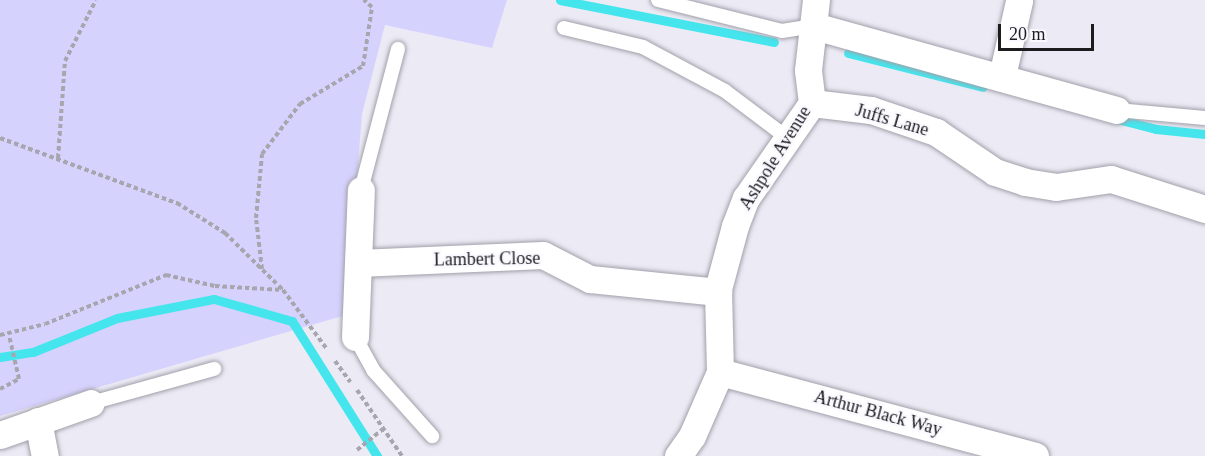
<!DOCTYPE html>
<style>
body{margin:0}
#map{position:relative;width:1205px;height:456px;overflow:hidden;background:#ecebf5;font-family:Georgia,serif}
div>[style]{position:absolute}
[style*='--x']{left:calc(var(--x)*1px);top:calc(var(--y)*1px);width:calc(var(--w)*1px);rotate:calc(var(--a)*1deg)}
.green>*{inset:0;background:#d6d2fe}
.stream>*{height:9px;margin:-4.5px;padding:0 4.5px;transform-origin:4.5px;border-radius:4.5px;background:#45e5ed}
.path>*{height:4px;margin-top:-2px;transform-origin:0;background:repeating-linear-gradient(90deg,#a7a6ae 0 4.5px,transparent 0 7.5px)}
.roads{filter:drop-shadow(0 0 2px #a1a0aa) drop-shadow(0 0 2px #a1a0aa)}
.lane>*{height:14px;margin:-7px;padding:0 7px;transform-origin:7px;border-radius:7px;background:#fff}
.street>*{height:27px;margin:-13.5px;padding:0 13.5px;transform-origin:13.5px;border-radius:13.5px;background:#fff}
span{translate:-50% -50%;white-space:nowrap;text-align:center;line-height:1.15;-webkit-text-stroke:4.5px #f9f9ff;paint-order:stroke}
.street-label{font-size:18px;color:#1c1c1f}
.scale{position:absolute;left:998px;top:24px;width:96px;height:27px;box-sizing:border-box;border:3px solid #1c1c1f;border-top:0;padding-left:8px;font-size:18px;line-height:21px;white-space:nowrap;color:#1c1c1f;-webkit-text-stroke:4px #f9f9ff;paint-order:stroke}
</style>
<div id="map">
<div class="green">
<div style="clip-path:polygon(0 0,507px 0,492px 48px,385px 25px,362px 114px,346px 315px,0 416px)"></div>
</div>
<div class="stream">
<div style="--x:560;--y:0;--w:218;--a:11.1"></div>
<div style="--x:848;--y:53;--w:139;--a:14.1"></div>
<div style="--x:1113;--y:118;--w:44;--a:14.3"></div>
<div style="--x:1156;--y:129;--w:49;--a:5.8"></div>
<div style="--x:0;--y:357;--w:33;--a:-9"></div>
<div style="--x:33;--y:352;--w:91;--a:-22"></div>
<div style="--x:117;--y:318;--w:99;--a:-11.1"></div>
<div style="--x:214;--y:299;--w:81;--a:15.8"></div>
<div style="--x:292;--y:321;--w:160;--a:57.8"></div>
</div>
<div class="path">
<div style="--x:0;--y:138;--w:189;--a:20.2"></div>
<div style="--x:177;--y:203;--w:57;--a:32"></div>
<div style="--x:225;--y:233;--w:81;--a:44.5"></div>
<div style="--x:283;--y:290;--w:72;--a:53.4"></div>
<div style="--x:58;--y:158;--w:97;--a:-85.9"></div>
<div style="--x:65;--y:61;--w:68;--a:-63.1"></div>
<div style="--x:262;--y:269;--w:51;--a:-96.7"></div>
<div style="--x:256;--y:218;--w:64;--a:-84.6"></div>
<div style="--x:262;--y:154;--w:63;--a:-52.8"></div>
<div style="--x:300;--y:104;--w:74;--a:-31.1"></div>
<div style="--x:363;--y:66;--w:60;--a:-81.3"></div>
<div style="--x:372;--y:7;--w:11;--a:-139"></div>
<div style="--x:0;--y:335;--w:46;--a:-13.7"></div>
<div style="--x:45;--y:324;--w:131;--a:-22"></div>
<div style="--x:166;--y:275;--w:50;--a:12.7"></div>
<div style="--x:215;--y:286;--w:68;--a:3.4"></div>
<div style="--x:335;--y:361;--w:26;--a:54"></div>
<div style="--x:0;--y:389;--w:21;--a:-28"></div>
<div style="--x:19;--y:379;--w:45;--a:-102.8"></div>
<div style="--x:357;--y:390;--w:80;--a:55.7"></div>
<div style="--x:357;--y:450;--w:35;--a:-39"></div>
</div>
<div class="roads">
<div class="lane">
<div style="--x:658;--y:0;--w:128;--a:14"></div>
<div style="--x:782;--y:31;--w:32;--a:-9"></div>
<div style="--x:564;--y:28;--w:81;--a:13.5"></div>
<div style="--x:643;--y:47;--w:93;--a:28.2"></div>
<div style="--x:725;--y:91;--w:80;--a:36.9"></div>
<div style="--x:1117;--y:110;--w:88;--a:5.2"></div>
<div style="--x:361;--y:190;--w:146;--a:-75.3"></div>
<div style="--x:355;--y:337;--w:38;--a:61"></div>
<div style="--x:373;--y:370;--w:89;--a:48.2"></div>
<div style="--x:91;--y:403;--w:128;--a:-15.5"></div>
</div>
<div class="street">
<div style="--x:814;--y:26;--w:314;--a:15.5"></div>
<div style="--x:1002;--y:76;--w:77;--a:-77.2"></div>
<div style="--x:812;--y:103;--w:59;--a:6.8"></div>
<div style="--x:871;--y:110;--w:69;--a:18.7"></div>
<div style="--x:936;--y:132;--w:71;--a:34.1"></div>
<div style="--x:995;--y:172;--w:32;--a:18"></div>
<div style="--x:1025;--y:182;--w:31;--a:9"></div>
<div style="--x:1056;--y:187;--w:56;--a:-8.3"></div>
<div style="--x:1111;--y:179;--w:99;--a:17.7"></div>
<div style="--x:358;--y:263;--w:185;--a:-2.5"></div>
<div style="--x:543;--y:255;--w:53;--a:27.1"></div>
<div style="--x:590;--y:279;--w:129;--a:5.8"></div>
<div style="--x:355;--y:337;--w:147;--a:-87.7"></div>
<div style="--x:720;--y:372;--w:326;--a:14.9"></div>
<div style="--x:38;--y:421;--w:36;--a:79"></div>
<div style="--x:0;--y:435;--w:96;--a:-19.4"></div>
<div style="--x:678;--y:456;--w:24;--a:-55"></div>
<div style="--x:692;--y:436;--w:70;--a:-66.4"></div>
<div style="--x:720;--y:372;--w:83;--a:-91.4"></div>
<div style="--x:718;--y:289;--w:65;--a:-74.9"></div>
<div style="--x:735;--y:226;--w:30;--a:-69"></div>
<div style="--x:746;--y:198;--w:116;--a:-55.2"></div>
<div style="--x:812;--y:103;--w:33;--a:-97"></div>
<div style="--x:808;--y:70;--w:70;--a:-83.5"></div>
</div>
</div>
<div class="street-label">
<span style="left:892px;top:120px;rotate:16deg">Juffs Lane</span>
<span style="left:775px;top:158px;rotate:-58deg">Ashpole Avenue</span>
<span style="left:487px;top:259px;rotate:-1deg">Lambert Close</span>
<span style="left:878px;top:413px;rotate:15deg">Arthur Black Way</span>
</div>
<div class="scale">20 m</div>
</div>
